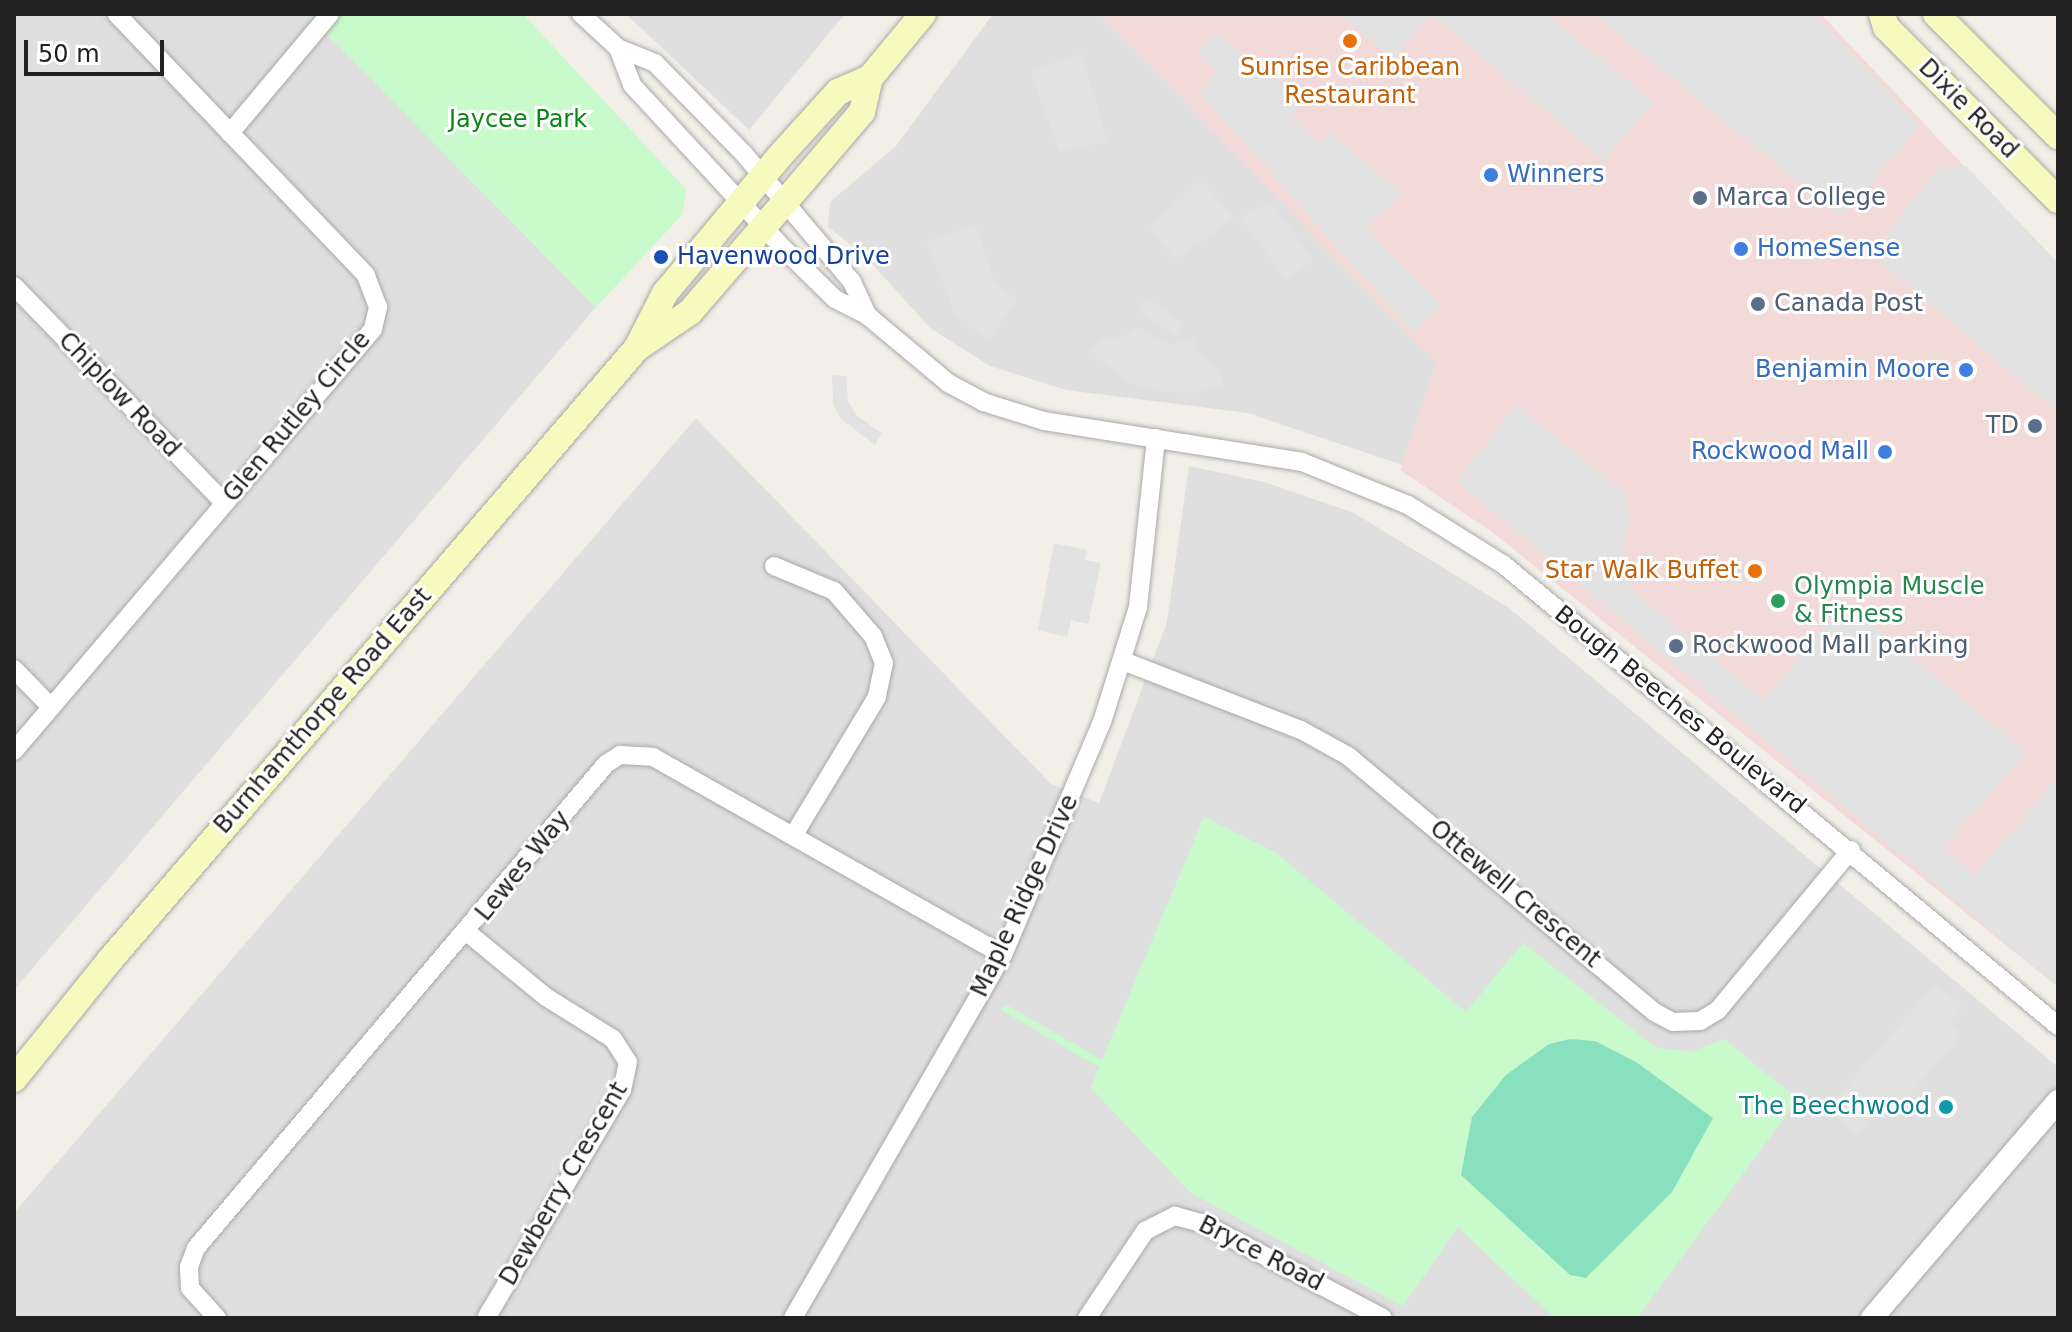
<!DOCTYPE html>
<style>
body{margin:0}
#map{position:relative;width:2072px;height:1332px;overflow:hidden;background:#f2efe9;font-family:"DejaVu Sans",sans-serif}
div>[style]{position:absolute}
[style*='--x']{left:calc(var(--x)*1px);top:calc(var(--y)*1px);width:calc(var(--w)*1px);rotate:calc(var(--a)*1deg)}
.residential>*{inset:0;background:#e0dfdf}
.commercial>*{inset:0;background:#f2dad9}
.park>*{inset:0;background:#c8facc}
.pitch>*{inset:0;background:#88e0be}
.parking>*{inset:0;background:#e2e2e2}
.roads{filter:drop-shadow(0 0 2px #a9a9a9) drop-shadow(0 0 2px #a9a9a9)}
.minor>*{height:18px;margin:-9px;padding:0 9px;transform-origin:9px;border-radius:9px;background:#fff}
.tertiary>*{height:22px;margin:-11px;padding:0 11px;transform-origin:11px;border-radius:11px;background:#fff}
.secondary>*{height:26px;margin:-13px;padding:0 13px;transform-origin:13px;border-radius:13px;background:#f7fabf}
.dots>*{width:22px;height:22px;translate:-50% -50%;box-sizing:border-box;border:4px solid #fff;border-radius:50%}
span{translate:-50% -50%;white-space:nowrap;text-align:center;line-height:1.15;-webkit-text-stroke:6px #fff;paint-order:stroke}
.food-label{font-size:24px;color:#c56008}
.right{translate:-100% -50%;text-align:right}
.street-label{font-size:24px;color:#222}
.park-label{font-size:24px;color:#0c8416}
.shop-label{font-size:24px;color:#366cbe}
.left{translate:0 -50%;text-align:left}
.service-label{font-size:24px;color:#4e5e75}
.transit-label{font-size:24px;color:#164399}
.leisure-label{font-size:24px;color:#27864d}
.culture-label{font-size:24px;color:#0d838f}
.frame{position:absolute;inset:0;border:16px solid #222;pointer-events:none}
.scale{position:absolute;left:24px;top:40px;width:140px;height:36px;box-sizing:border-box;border:4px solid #222;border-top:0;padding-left:10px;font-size:24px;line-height:28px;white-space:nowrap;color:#222;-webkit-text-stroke:6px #fff;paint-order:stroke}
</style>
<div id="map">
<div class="residential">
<div style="clip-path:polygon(14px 14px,307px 14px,596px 307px,14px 990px)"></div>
<div style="clip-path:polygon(626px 14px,845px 14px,749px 130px)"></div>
<div style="clip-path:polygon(993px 14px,1100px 14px,1437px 363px,1402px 465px,1248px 413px,1066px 390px,990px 366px,930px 328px,865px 256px,828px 227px,830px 202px,896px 146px)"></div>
<div style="clip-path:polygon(696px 418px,1051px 784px,1099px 803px,1167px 622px,1189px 466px,1264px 482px,1354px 513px,1509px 608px,2058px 1067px,2058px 1318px,14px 1318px,14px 1213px)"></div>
</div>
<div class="commercial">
<div style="clip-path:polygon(1100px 14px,1821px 14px,2058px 266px,2058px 987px,1492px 532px,1400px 470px,1436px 363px)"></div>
</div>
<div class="park">
<div style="clip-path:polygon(307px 14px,523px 14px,686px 189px,683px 214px,596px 307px)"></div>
<div style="clip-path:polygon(1204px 817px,1275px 852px,1466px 1012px,1523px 943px,1655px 1047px,1691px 1052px,1724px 1039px,1798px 1099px,1637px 1318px,1554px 1318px,1458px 1227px,1403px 1306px,1191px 1193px,1091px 1088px,1099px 1067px,1001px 1010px,1005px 1004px,1102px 1060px)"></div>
</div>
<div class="pitch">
<div style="clip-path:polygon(1570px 1039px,1595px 1041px,1636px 1062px,1713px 1118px,1672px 1192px,1586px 1278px,1570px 1275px,1461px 1175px,1472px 1117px,1506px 1075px,1549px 1044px)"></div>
</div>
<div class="parking">
<div style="clip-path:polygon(1339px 14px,1546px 14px,1653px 102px,1605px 161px,1432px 15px,1392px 58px)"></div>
<div style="clip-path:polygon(1594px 14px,1815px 14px,1919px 126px,1849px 210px,1836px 213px)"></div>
<div style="clip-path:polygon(1219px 33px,1303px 103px,1291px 118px,1320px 143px,1329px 132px,1403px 194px,1365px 227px,1442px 306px,1413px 332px,1199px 92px,1217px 73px,1196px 51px)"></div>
<div style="clip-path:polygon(1081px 54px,1108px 142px,1059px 151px,1031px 72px)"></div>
<div style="clip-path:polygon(1966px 166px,2058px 263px,2058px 413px,1872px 254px,1937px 169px)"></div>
<div style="clip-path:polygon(1201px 180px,1234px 218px,1175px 259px,1149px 228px)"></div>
<div style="clip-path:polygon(1270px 202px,1313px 260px,1286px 280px,1241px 217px)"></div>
<div style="clip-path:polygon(975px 225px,996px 284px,1017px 300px,988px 340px,955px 313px,926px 242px)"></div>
<div style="clip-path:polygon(1146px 298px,1184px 324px,1176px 336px,1138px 310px)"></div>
<div style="clip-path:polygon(1137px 327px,1169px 345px,1194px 339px,1196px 352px,1220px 370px,1223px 385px,1192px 393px,1156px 391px,1127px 381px,1090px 351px,1101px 340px,1127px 335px)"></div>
<div style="clip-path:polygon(832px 375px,846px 376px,848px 401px,857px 416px,882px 433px,875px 445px,840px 418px,833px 404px)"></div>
<div style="clip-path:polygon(1516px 405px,1625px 493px,1630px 518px,1623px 545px,1626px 579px,1637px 594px,1763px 699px,1846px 602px,2026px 752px,1943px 848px,1975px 875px,2058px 777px,2058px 987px,1457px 481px)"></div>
<div style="clip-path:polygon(1054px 543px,1087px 550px,1085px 560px,1101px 563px,1088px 624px,1071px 620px,1067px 637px,1038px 630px)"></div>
<div style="clip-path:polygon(1936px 984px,1963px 1007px,1949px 1024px,1961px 1035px,1887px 1120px,1876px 1111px,1857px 1134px,1828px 1108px)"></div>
</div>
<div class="roads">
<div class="minor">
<div style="--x:581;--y:14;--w:50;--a:42.6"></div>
<div style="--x:618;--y:48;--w:40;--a:22"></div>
<div style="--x:655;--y:63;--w:127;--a:45.6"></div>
<div style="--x:744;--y:154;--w:167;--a:49.8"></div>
<div style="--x:852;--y:282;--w:38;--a:65"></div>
<div style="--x:618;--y:48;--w:40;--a:69"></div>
<div style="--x:632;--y:85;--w:222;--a:47.2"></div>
<div style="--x:783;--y:248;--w:73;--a:44.4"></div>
<div style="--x:835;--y:299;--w:37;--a:27"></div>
<div style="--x:868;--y:316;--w:104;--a:39.9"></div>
<div style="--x:948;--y:383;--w:40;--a:28"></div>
<div style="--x:983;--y:402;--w:64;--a:17.3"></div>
<div style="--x:1044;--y:421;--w:261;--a:9"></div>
<div style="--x:1302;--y:462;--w:114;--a:22.1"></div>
<div style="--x:1408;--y:505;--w:113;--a:32"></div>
<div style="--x:1504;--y:565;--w:721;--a:39.76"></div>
<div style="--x:230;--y:133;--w:155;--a:-50"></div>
<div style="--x:14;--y:286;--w:302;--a:45.9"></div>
<div style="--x:774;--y:566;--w:65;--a:22.6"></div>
<div style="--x:834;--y:591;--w:60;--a:49.1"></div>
<div style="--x:873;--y:636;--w:29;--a:68"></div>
<div style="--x:884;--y:663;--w:35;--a:102"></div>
<div style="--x:877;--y:697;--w:162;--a:121.1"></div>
<div style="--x:1123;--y:661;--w:191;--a:21.2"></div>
<div style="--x:1301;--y:730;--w:54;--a:29"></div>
<div style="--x:1348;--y:756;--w:399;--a:39.9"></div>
<div style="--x:1654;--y:1012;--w:21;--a:28"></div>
<div style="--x:1673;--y:1022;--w:27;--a:-2"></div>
<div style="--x:1700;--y:1021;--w:21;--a:-31"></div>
<div style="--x:1718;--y:1010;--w:208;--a:-50.3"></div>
<div style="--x:14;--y:669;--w:53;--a:45.8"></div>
<div style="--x:14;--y:751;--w:554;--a:-49.61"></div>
<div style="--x:373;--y:329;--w:23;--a:-77"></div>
<div style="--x:378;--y:307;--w:34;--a:-111"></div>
<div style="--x:366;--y:275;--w:361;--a:-133.7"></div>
<div style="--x:468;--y:933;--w:101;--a:39.4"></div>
<div style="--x:546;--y:997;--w:79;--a:32.1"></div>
<div style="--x:613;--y:1039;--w:27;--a:57"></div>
<div style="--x:628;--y:1062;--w:29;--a:102"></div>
<div style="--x:622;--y:1090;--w:265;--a:120.8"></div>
<div style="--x:217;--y:1318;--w:40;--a:-132"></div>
<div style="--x:190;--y:1288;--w:21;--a:-93"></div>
<div style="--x:189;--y:1267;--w:20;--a:-70"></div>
<div style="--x:196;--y:1248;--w:634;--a:-49.73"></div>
<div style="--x:606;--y:764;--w:17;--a:-33"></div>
<div style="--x:620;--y:755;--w:33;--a:3"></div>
<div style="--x:653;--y:757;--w:402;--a:29.5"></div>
<div style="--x:793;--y:1318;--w:419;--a:-60"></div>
<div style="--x:1003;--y:955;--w:253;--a:-67"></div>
<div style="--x:1102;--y:722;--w:121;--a:-72.6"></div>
<div style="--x:1138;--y:607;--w:170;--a:-83.9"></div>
<div style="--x:1087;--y:1318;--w:105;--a:-56.3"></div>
<div style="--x:1145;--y:1231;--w:34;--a:-27"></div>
<div style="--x:1175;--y:1216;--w:28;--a:15"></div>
<div style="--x:1202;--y:1223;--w:204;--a:27.7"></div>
</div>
<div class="tertiary">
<div style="--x:1872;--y:1318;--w:286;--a:-49.4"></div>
</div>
<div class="secondary">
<div style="--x:1882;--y:14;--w:14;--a:73"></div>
<div style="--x:1886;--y:27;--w:244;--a:45.2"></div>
<div style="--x:1936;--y:14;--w:173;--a:45"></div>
<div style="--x:640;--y:346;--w:60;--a:-34.2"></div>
<div style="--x:690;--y:312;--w:173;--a:-49.2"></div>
<div style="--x:803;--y:181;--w:91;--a:-49.5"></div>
<div style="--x:862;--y:112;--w:35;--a:-77"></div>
<div style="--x:14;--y:1079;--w:153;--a:-51.1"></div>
<div style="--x:110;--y:960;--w:808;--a:-49.27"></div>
<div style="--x:637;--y:348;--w:62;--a:-63"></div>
<div style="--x:665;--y:293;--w:177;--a:-50"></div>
<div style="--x:779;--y:157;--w:88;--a:-47.8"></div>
<div style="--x:838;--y:92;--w:35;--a:-24"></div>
<div style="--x:870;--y:78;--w:83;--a:-50.4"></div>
</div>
</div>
<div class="dots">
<div style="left:1350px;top:41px;background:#e8710a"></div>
<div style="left:1491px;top:175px;background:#3f7fe0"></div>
<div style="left:1700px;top:198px;background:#5c6f8a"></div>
<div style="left:1741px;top:249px;background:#3f7fe0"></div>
<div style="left:661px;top:257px;background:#1a4fb4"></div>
<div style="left:1758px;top:304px;background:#5c6f8a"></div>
<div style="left:1966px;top:370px;background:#3f7fe0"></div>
<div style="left:2035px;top:426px;background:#5c6f8a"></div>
<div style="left:1885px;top:452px;background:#3f7fe0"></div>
<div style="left:1755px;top:571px;background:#e8710a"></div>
<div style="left:1778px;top:601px;background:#2e9e5b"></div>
<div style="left:1676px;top:646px;background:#5c6f8a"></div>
<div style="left:1946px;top:1107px;background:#0f9aa8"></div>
</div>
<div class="food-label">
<span style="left:1350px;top:82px">Sunrise Caribbean<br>Restaurant</span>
<span class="right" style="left:1739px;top:571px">Star Walk Buffet</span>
</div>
<div class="street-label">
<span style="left:1968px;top:109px;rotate:45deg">Dixie Road</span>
<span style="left:119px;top:395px;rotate:46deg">Chiplow Road</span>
<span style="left:297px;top:417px;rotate:-50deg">Glen Rutley Circle</span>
<span style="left:1680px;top:710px;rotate:39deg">Bough Beeches Boulevard</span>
<span style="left:323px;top:711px;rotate:-49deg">Burnhamthorpe Road East</span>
<span style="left:523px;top:866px;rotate:-51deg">Lewes Way</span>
<span style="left:1515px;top:894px;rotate:40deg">Ottewell Crescent</span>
<span style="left:1025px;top:896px;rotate:-65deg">Maple Ridge Drive</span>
<span style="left:564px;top:1184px;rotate:-60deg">Dewberry Crescent</span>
<span style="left:1261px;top:1254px;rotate:27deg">Bryce Road</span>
</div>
<div class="park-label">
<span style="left:518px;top:120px">Jaycee Park</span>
</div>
<div class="shop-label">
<span class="left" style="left:1507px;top:175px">Winners</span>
<span class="left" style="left:1757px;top:249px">HomeSense</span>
<span class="right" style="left:1950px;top:370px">Benjamin Moore</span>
<span class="right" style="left:1869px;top:452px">Rockwood Mall</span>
</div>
<div class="service-label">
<span class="left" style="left:1716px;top:198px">Marca College</span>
<span class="left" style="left:1774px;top:304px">Canada Post</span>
<span class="right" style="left:2019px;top:426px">TD</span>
<span class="left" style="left:1692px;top:646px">Rockwood Mall parking</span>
</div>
<div class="transit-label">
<span class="left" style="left:677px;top:257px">Havenwood Drive</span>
</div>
<div class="leisure-label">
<span class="left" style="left:1794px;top:601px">Olympia Muscle<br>&amp; Fitness</span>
</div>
<div class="culture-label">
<span class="right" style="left:1930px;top:1107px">The Beechwood</span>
</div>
<div class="frame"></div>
<div class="scale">50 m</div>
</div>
